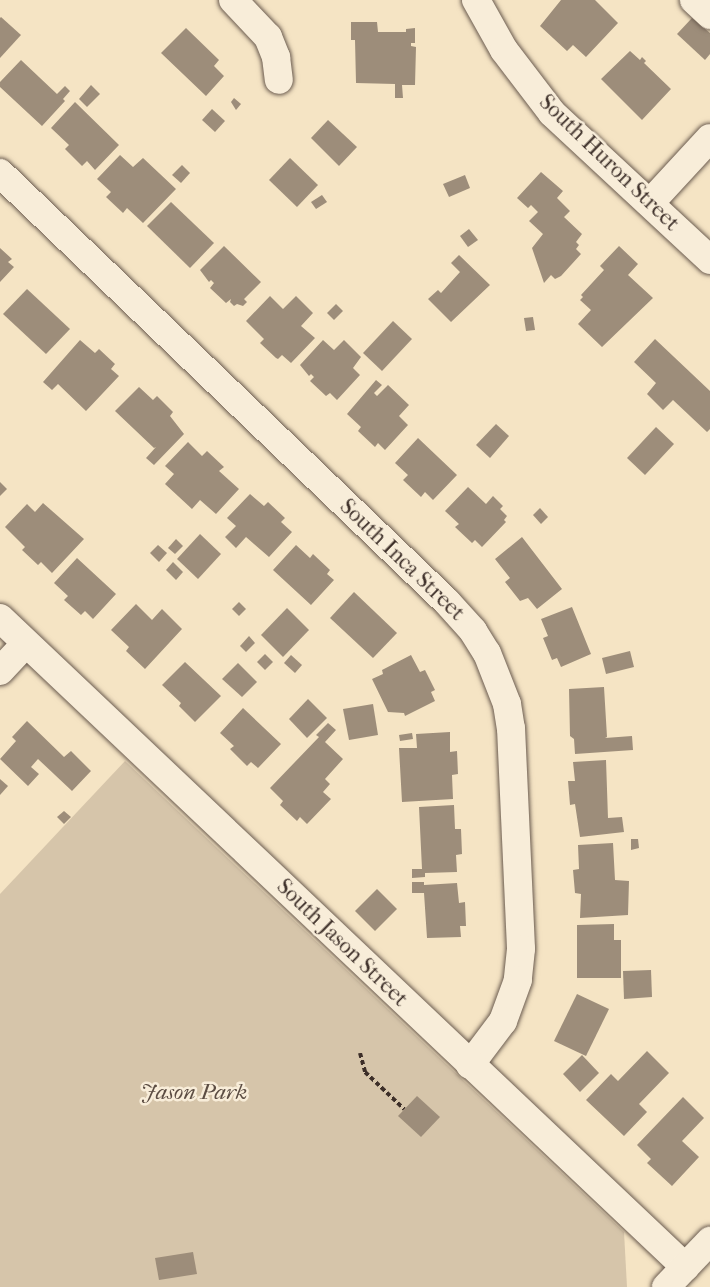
<!DOCTYPE html>
<style>
body{margin:0}
#map{position:relative;width:710px;height:1287px;overflow:hidden;background:#f5e4c4;font-family:"IM FELL French Canon",serif}
div>[style]{position:absolute}
[style*='--x']{left:calc(var(--x)*1px);top:calc(var(--y)*1px);width:calc(var(--w)*1px);rotate:calc(var(--a)*1deg)}
.green>*{inset:0;background:#d6c5aa}
.building>*{inset:0;background:#9d8d7a}
.path>*{height:4px;margin-top:-2px;transform-origin:0;background:repeating-linear-gradient(90deg,#3d2f29 0 4.5px,transparent 0 7.5px)}
.roads{filter:drop-shadow(0 0 2px #6b5c50) drop-shadow(0 0 2px #6b5c50)}
.minor>*{height:28px;margin:-14px;padding:0 14px;transform-origin:14px;border-radius:14px;background:#f8edd9}
span{translate:-50% -50%;white-space:nowrap;text-align:center;line-height:1.15;-webkit-text-stroke:5px #f8edd9;paint-order:stroke}
.street-label{font-size:22px;color:#3d2f29}
.park-label{font-size:22px;color:#5c4d43;font-style:italic}
</style>
<div id="map">
<div class="green">
<div style="clip-path:polygon(125px 761px,624px 1232px,627px 1287px,0 1287px,0 894px)"></div>
</div>
<div class="building">
<div style="clip-path:polygon(561px 0,595px 0,618px 23px,586px 57px,573px 45px,567px 51px,540px 26px)"></div>
<div style="clip-path:polygon(1px 17px,21px 35px,0 58px,0 18px)"></div>
<div style="clip-path:polygon(692px 18px,710px 33px,710px 54px,705px 60px,677px 34px)"></div>
<div style="clip-path:polygon(351px 22px,377px 22px,378px 32px,406px 32px,406px 29px,415px 28px,415px 43px,411px 43px,411px 46px,416px 47px,415px 85px,402px 85px,403px 98px,395px 98px,395px 84px,356px 83px,355px 40px,351px 40px)"></div>
<div style="clip-path:polygon(186px 28px,219px 60px,214px 66px,224px 76px,206px 96px,161px 53px)"></div>
<div style="clip-path:polygon(630px 51px,640px 60px,642px 57px,646px 61px,644px 63px,671px 89px,642px 120px,601px 79px)"></div>
<div style="clip-path:polygon(21px 60px,57px 94px,65px 86px,70px 91px,63px 99px,65px 101px,42px 126px,0 87px,0 82px)"></div>
<div style="clip-path:polygon(91px 85px,100px 94px,87px 107px,79px 99px)"></div>
<div style="clip-path:polygon(234px 98px,241px 104px,236px 110px,231px 102px)"></div>
<div style="clip-path:polygon(75px 102px,119px 145px,95px 170px,87px 161px,82px 166px,65px 149px,69px 145px,51px 128px)"></div>
<div style="clip-path:polygon(212px 109px,225px 121px,215px 132px,202px 120px)"></div>
<div style="clip-path:polygon(328px 120px,357px 147px,339px 166px,311px 138px)"></div>
<div style="clip-path:polygon(120px 155px,133px 167px,143px 158px,176px 189px,143px 223px,127px 208px,123px 213px,106px 197px,111px 192px,97px 179px)"></div>
<div style="clip-path:polygon(290px 158px,318px 185px,297px 207px,269px 180px)"></div>
<div style="clip-path:polygon(182px 165px,190px 173px,181px 183px,172px 175px)"></div>
<div style="clip-path:polygon(541px 172px,563px 191px,557px 198px,570px 211px,564px 217px,582px 234px,576px 242px,579px 245px,576px 249px,581px 254px,561px 276px,555px 279px,551px 275px,544px 283px,532px 248px,543px 234px,529px 221px,538px 212px,531px 205px,528px 208px,517px 198px)"></div>
<div style="clip-path:polygon(465px 175px,470px 188px,449px 197px,443px 184px)"></div>
<div style="clip-path:polygon(322px 195px,327px 202px,316px 209px,311px 202px)"></div>
<div style="clip-path:polygon(171px 202px,214px 243px,190px 268px,147px 226px)"></div>
<div style="clip-path:polygon(469px 229px,478px 240px,468px 247px,460px 236px)"></div>
<div style="clip-path:polygon(224px 246px,261px 282px,244px 299px,247px 302px,243px 306px,237px 304px,234px 306px,230px 302px,231px 299px,226px 303px,210px 288px,214px 283px,211px 280px,209px 282px,200px 270px)"></div>
<div style="clip-path:polygon(619px 246px,638px 264px,628px 275px,653px 298px,602px 347px,578px 324px,591px 310px,580px 300px,583px 297px,581px 295px,604px 270px,600px 266px)"></div>
<div style="clip-path:polygon(0 248px,12px 259px,8px 262px,14px 267px,0 282px)"></div>
<div style="clip-path:polygon(459px 255px,490px 285px,451px 322px,428px 299px,438px 290px,441px 293px,460px 272px,451px 263px)"></div>
<div style="clip-path:polygon(27px 289px,70px 329px,46px 354px,3px 314px)"></div>
<div style="clip-path:polygon(270px 296px,283px 309px,296px 296px,313px 313px,301px 326px,315px 338px,291px 363px,282px 355px,278px 359px,276px 358px,260px 343px,264px 339px,246px 321px)"></div>
<div style="clip-path:polygon(336px 304px,343px 311px,334px 320px,327px 313px)"></div>
<div style="clip-path:polygon(533px 317px,535px 330px,526px 331px,524px 318px)"></div>
<div style="clip-path:polygon(393px 321px,412px 339px,382px 371px,363px 353px)"></div>
<div style="clip-path:polygon(655px 339px,710px 391px,710px 429px,707px 432px,673px 400px,663px 410px,647px 394px,656px 383px,634px 362px)"></div>
<div style="clip-path:polygon(80px 340px,95px 353px,99px 349px,115px 364px,111px 369px,119px 376px,86px 411px,58px 384px,52px 390px,43px 382px)"></div>
<div style="clip-path:polygon(323px 340px,334px 350px,344px 340px,361px 357px,353px 368px,360px 375px,337px 400px,330px 393px,326px 396px,310px 381px,314px 377px,311px 374px,309px 376px,300px 365px)"></div>
<div style="clip-path:polygon(376px 380px,382px 385px,374px 393px,377px 396px,388px 385px,409px 405px,399px 416px,408px 425px,385px 450px,378px 443px,375px 447px,358px 431px,361px 427px,347px 414px)"></div>
<div style="clip-path:polygon(139px 387px,153px 400px,157px 396px,173px 412px,170px 416px,184px 434px,154px 465px,146px 458px,156px 447px,154px 448px,115px 411px)"></div>
<div style="clip-path:polygon(496px 424px,509px 436px,490px 458px,476px 445px)"></div>
<div style="clip-path:polygon(656px 427px,674px 444px,645px 475px,627px 458px)"></div>
<div style="clip-path:polygon(418px 438px,457px 475px,433px 500px,425px 492px,421px 497px,403px 480px,408px 475px,395px 463px)"></div>
<div style="clip-path:polygon(188px 442px,202px 456px,207px 451px,224px 467px,219px 471px,239px 489px,216px 514px,200px 500px,192px 509px,165px 484px,174px 474px,165px 466px)"></div>
<div style="clip-path:polygon(0 482px,7px 489px,0 496px)"></div>
<div style="clip-path:polygon(468px 487px,486px 504px,493px 496px,503px 506px,500px 509px,507px 516px,504px 520px,506px 522px,482px 547px,475px 540px,472px 543px,455px 527px,459px 524px,445px 511px)"></div>
<div style="clip-path:polygon(250px 494px,264px 506px,268px 502px,285px 518px,281px 522px,292px 532px,269px 557px,246px 537px,236px 548px,225px 537px,236px 526px,227px 518px)"></div>
<div style="clip-path:polygon(43px 503px,84px 539px,52px 573px,41px 562px,38px 565px,22px 550px,25px 547px,5px 527px,27px 504px,35px 512px)"></div>
<div style="clip-path:polygon(540px 508px,548px 517px,541px 524px,533px 515px)"></div>
<div style="clip-path:polygon(200px 534px,221px 554px,198px 579px,177px 559px)"></div>
<div style="clip-path:polygon(522px 537px,562px 589px,537px 609px,528px 598px,520px 601px,505px 582px,510px 578px,495px 559px)"></div>
<div style="clip-path:polygon(176px 539px,183px 546px,175px 554px,168px 548px)"></div>
<div style="clip-path:polygon(158px 545px,167px 553px,159px 562px,150px 553px)"></div>
<div style="clip-path:polygon(296px 545px,310px 558px,313px 554px,330px 570px,327px 574px,334px 580px,311px 605px,273px 570px)"></div>
<div style="clip-path:polygon(77px 558px,116px 594px,93px 619px,85px 611px,81px 615px,64px 600px,68px 596px,54px 583px)"></div>
<div style="clip-path:polygon(173px 562px,183px 572px,176px 580px,166px 570px)"></div>
<div style="clip-path:polygon(354px 592px,397px 633px,373px 658px,330px 618px)"></div>
<div style="clip-path:polygon(239px 602px,246px 609px,239px 616px,232px 609px)"></div>
<div style="clip-path:polygon(136px 604px,152px 620px,162px 609px,182px 629px,145px 669px,126px 651px,129px 647px,111px 630px)"></div>
<div style="clip-path:polygon(572px 607px,591px 654px,561px 667px,557px 658px,552px 660px,543px 638px,548px 636px,541px 619px)"></div>
<div style="clip-path:polygon(287px 608px,309px 630px,283px 657px,261px 635px)"></div>
<div style="clip-path:polygon(249px 636px,255px 643px,246px 652px,240px 646px)"></div>
<div style="clip-path:polygon(630px 651px,634px 667px,606px 674px,602px 658px)"></div>
<div style="clip-path:polygon(265px 654px,273px 662px,265px 670px,257px 662px)"></div>
<div style="clip-path:polygon(291px 655px,302px 665px,295px 673px,284px 663px)"></div>
<div style="clip-path:polygon(411px 655px,420px 672px,425px 670px,435px 690px,431px 692px,435px 701px,405px 716px,404px 713px,388px 712px,372px 679px,383px 674px,382px 670px)"></div>
<div style="clip-path:polygon(185px 662px,221px 696px,195px 722px,179px 706px,181px 703px,162px 685px)"></div>
<div style="clip-path:polygon(238px 663px,257px 682px,242px 697px,222px 679px)"></div>
<div style="clip-path:polygon(604px 687px,607px 737px,605px 738px,632px 736px,633px 750px,575px 754px,574px 739px,570px 736px,569px 689px)"></div>
<div style="clip-path:polygon(308px 699px,327px 718px,307px 738px,289px 719px)"></div>
<div style="clip-path:polygon(373px 704px,378px 735px,349px 740px,343px 709px)"></div>
<div style="clip-path:polygon(243px 708px,281px 744px,258px 768px,251px 762px,247px 766px,230px 749px,234px 746px,220px 733px)"></div>
<div style="clip-path:polygon(27px 721px,64px 757px,71px 751px,91px 771px,72px 791px,38px 759px,31px 767px,39px 774px,28px 786px,0 759px,16px 741px,12px 737px)"></div>
<div style="clip-path:polygon(328px 723px,336px 730px,325px 742px,343px 759px,325px 779px,330px 784px,323px 792px,331px 799px,307px 824px,300px 817px,297px 821px,280px 805px,283px 801px,270px 788px,319px 737px,316px 735px)"></div>
<div style="clip-path:polygon(450px 732px,450px 752px,457px 751px,458px 774px,452px 775px,453px 799px,402px 802px,399px 748px,417px 748px,416px 734px)"></div>
<div style="clip-path:polygon(412px 733px,413px 739px,400px 741px,399px 735px)"></div>
<div style="clip-path:polygon(606px 760px,608px 818px,622px 817px,624px 832px,580px 837px,575px 804px,570px 805px,568px 781px,575px 781px,573px 762px)"></div>
<div style="clip-path:polygon(0 779px,8px 786px,0 795px)"></div>
<div style="clip-path:polygon(454px 805px,455px 829px,461px 829px,462px 854px,456px 855px,457px 872px,425px 873px,425px 877px,412px 878px,412px 869px,422px 869px,419px 807px)"></div>
<div style="clip-path:polygon(64px 811px,71px 817px,64px 824px,57px 817px)"></div>
<div style="clip-path:polygon(631px 839px,638px 839px,639px 848px,631px 850px)"></div>
<div style="clip-path:polygon(613px 843px,615px 880px,629px 881px,628px 915px,580px 918px,581px 894px,575px 893px,573px 870px,579px 869px,578px 845px)"></div>
<div style="clip-path:polygon(412px 882px,424px 882px,424px 885px,457px 883px,459px 903px,465px 902px,466px 926px,460px 926px,461px 937px,427px 938px,424px 893px,412px 893px)"></div>
<div style="clip-path:polygon(377px 889px,397px 909px,375px 931px,355px 911px)"></div>
<div style="clip-path:polygon(614px 924px,614px 940px,621px 940px,621px 978px,577px 978px,577px 925px)"></div>
<div style="clip-path:polygon(651px 970px,652px 997px,624px 999px,623px 971px)"></div>
<div style="clip-path:polygon(577px 994px,609px 1009px,586px 1056px,554px 1041px)"></div>
<div style="clip-path:polygon(647px 1051px,669px 1073px,639px 1104px,647px 1112px,624px 1136px,586px 1100px,611px 1074px,618px 1081px)"></div>
<div style="clip-path:polygon(582px 1055px,599px 1073px,580px 1092px,563px 1074px)"></div>
<div style="clip-path:polygon(417px 1096px,440px 1117px,421px 1137px,398px 1116px)"></div>
<div style="clip-path:polygon(683px 1097px,704px 1118px,682px 1141px,699px 1157px,672px 1186px,647px 1163px,651px 1159px,637px 1145px)"></div>
<div style="clip-path:polygon(193px 1252px,197px 1274px,159px 1280px,155px 1258px)"></div>
</div>
<div class="path">
<div style="--x:360;--y:1053;--w:20;--a:75"></div>
<div style="--x:365;--y:1072;--w:54;--a:43.5"></div>
</div>
<div class="roads">
<div class="minor">
<div style="--x:233;--y:0;--w:51;--a:46.6"></div>
<div style="--x:268;--y:37;--w:22;--a:68"></div>
<div style="--x:276;--y:57;--w:23;--a:83"></div>
<div style="--x:476;--y:0;--w:57;--a:60.8"></div>
<div style="--x:504;--y:50;--w:79;--a:52.7"></div>
<div style="--x:552;--y:113;--w:216;--a:42.9"></div>
<div style="--x:694;--y:0;--w:22;--a:43"></div>
<div style="--x:0;--y:173;--w:620;--a:43.82"></div>
<div style="--x:447;--y:602;--w:39;--a:48"></div>
<div style="--x:473;--y:631;--w:26;--a:58"></div>
<div style="--x:487;--y:653;--w:55;--a:68.6"></div>
<div style="--x:507;--y:704;--w:24;--a:81"></div>
<div style="--x:511;--y:728;--w:221;--a:87.4"></div>
<div style="--x:521;--y:949;--w:31;--a:96"></div>
<div style="--x:518;--y:980;--w:44;--a:110.1"></div>
<div style="--x:503;--y:1021;--w:55;--a:126.9"></div>
<div style="--x:650;--y:203;--w:88;--a:-47.3"></div>
<div style="--x:0;--y:618;--w:944;--a:43.45"></div>
<div style="--x:0;--y:671;--w:38;--a:-47"></div>
<div style="--x:666;--y:1287;--w:64;--a:-46.3"></div>
</div>
</div>
<div class="street-label">
<span style="left:609px;top:163px;rotate:44deg">South Huron Street</span>
<span style="left:402px;top:560px;rotate:44deg">South Inca Street</span>
<span style="left:342px;top:943px;rotate:44deg">South Jason Street</span>
</div>
<div class="park-label">
<span style="left:194px;top:1093px">Jason Park</span>
</div>
</div>
